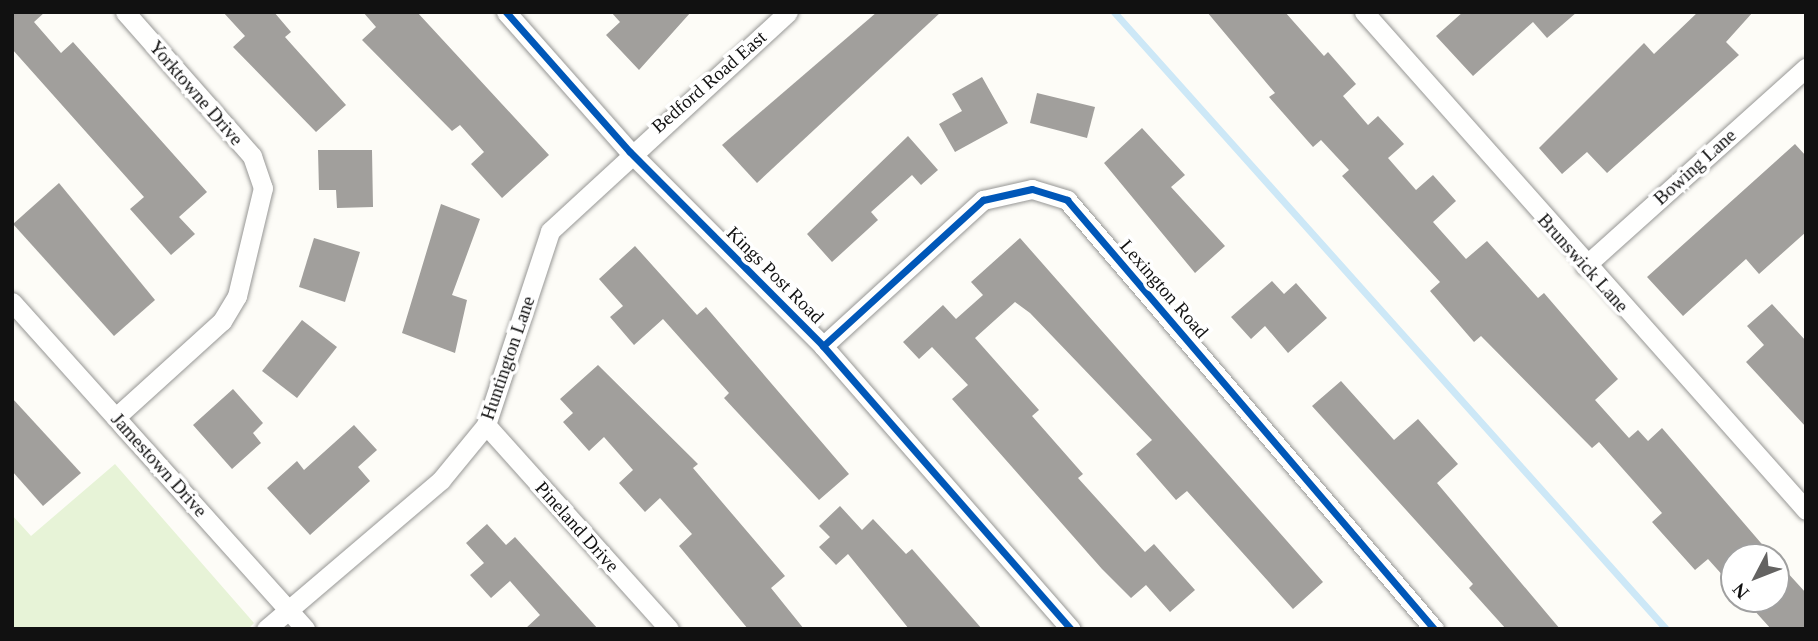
<!DOCTYPE html>
<style>
body{margin:0}
#map{position:relative;width:1818px;height:641px;overflow:hidden;background:#fdfcf7;font-family:"Times New Roman",serif}
div>[style]{position:absolute}
[style*='--x']{left:calc(var(--x)*1px);top:calc(var(--y)*1px);width:calc(var(--w)*1px);rotate:calc(var(--a)*1deg)}
.green>*{inset:0;background:#e7f3d7}
.stream>*{height:7px;margin:-3.5px;padding:0 3.5px;transform-origin:3.5px;border-radius:3.5px;background:#cde8f7}
.building>*{inset:0;background:#a19f9c}
.roads{filter:drop-shadow(0 0 2px #979795) drop-shadow(0 0 2px #979795)}
.street>*{height:19px;margin:-9.5px;padding:0 9.5px;transform-origin:9.5px;border-radius:9.5px;background:#fffffe}
.cycleway>*{height:7px;margin:-3.5px;padding:0 3.5px;transform-origin:3.5px;border-radius:3.5px;background:#0057b8}
span{translate:-50% -50%;white-space:nowrap;text-align:center;line-height:1.15;-webkit-text-stroke:7px #fff;paint-order:stroke}
.street-label{font-size:19px;color:#111}
.frame{position:absolute;inset:0;border:14px solid #111;pointer-events:none}
.north{position:absolute;left:1720px;top:543px;width:70px;height:70px;box-sizing:border-box;background:#fff;border:2px solid #a0a0a0;border-radius:50%;rotate:228deg;font-size:19px;font-weight:700;line-height:28px;text-align:center;color:#111}
.north::after{content:'';display:block;margin:auto;width:24px;height:32px;background:#646362;clip-path:polygon(50% 0,100% 100%,50% 72%,0 100%)}
</style>
<div id="map">
<div class="green">
<div style="clip-path:polygon(115px 464px,254px 623px,248px 629px,12px 629px,12px 515px,31px 536px)"></div>
</div>
<div class="stream">
<div style="--x:1114;--y:12;--w:828;--a:48.18"></div>
</div>
<div class="building">
<div style="clip-path:polygon(12px 12px,45px 12px,34px 22px,61px 53px,73px 42px,207px 192px,179px 217px,195px 234px,171px 255px,130px 209px,144px 197px,12px 49px)"></div>
<div style="clip-path:polygon(223px 12px,274px 12px,291px 32px,285px 37px,346px 105px,316px 132px,233px 47px,245px 36px)"></div>
<div style="clip-path:polygon(363px 12px,417px 12px,549px 155px,502px 198px,471px 164px,484px 152px,460px 125px,452px 131px,362px 40px,376px 27px)"></div>
<div style="clip-path:polygon(611px 12px,691px 12px,639px 70px,606px 35px,620px 22px)"></div>
<div style="clip-path:polygon(877px 12px,941px 12px,757px 183px,722px 145px)"></div>
<div style="clip-path:polygon(1207px 12px,1285px 12px,1324px 56px,1328px 52px,1356px 84px,1343px 96px,1368px 125px,1378px 116px,1404px 144px,1388px 158px,1416px 190px,1433px 175px,1456px 201px,1433px 222px,1466px 259px,1487px 241px,1538px 298px,1544px 293px,1618px 379px,1595px 400px,1629px 438px,1638px 430px,1648px 441px,1662px 428px,1773px 557px,1734px 557px,1734px 588px,1708px 559px,1695px 570px,1652px 522px,1662px 513px,1599px 442px,1592px 448px,1481px 336px,1474px 342px,1430px 291px,1440px 282px,1342px 176px,1349px 170px,1321px 140px,1313px 147px,1269px 97px,1275px 93px)"></div>
<div style="clip-path:polygon(1463px 12px,1577px 12px,1547px 38px,1533px 22px,1473px 76px,1436px 36px)"></div>
<div style="clip-path:polygon(1698px 12px,1753px 12px,1726px 42px,1739px 55px,1607px 173px,1587px 152px,1562px 174px,1539px 148px,1644px 43px,1654px 54px)"></div>
<div style="clip-path:polygon(982px 77px,1008px 123px,955px 152px,939px 124px,962px 111px,952px 94px)"></div>
<div style="clip-path:polygon(1037px 93px,1095px 107px,1087px 138px,1030px 123px)"></div>
<div style="clip-path:polygon(1142px 128px,1185px 175px,1171px 187px,1225px 246px,1195px 273px,1104px 163px)"></div>
<div style="clip-path:polygon(908px 136px,938px 170px,921px 185px,912px 175px,871px 212px,878px 220px,832px 262px,807px 234px)"></div>
<div style="clip-path:polygon(1795px 144px,1806px 156px,1806px 232px,1759px 274px,1746px 259px,1683px 316px,1647px 277px)"></div>
<div style="clip-path:polygon(318px 150px,372px 150px,373px 207px,337px 208px,336px 190px,319px 190px)"></div>
<div style="clip-path:polygon(59px 183px,155px 300px,114px 336px,13px 224px)"></div>
<div style="clip-path:polygon(441px 204px,480px 219px,452px 295px,467px 300px,455px 353px,402px 333px)"></div>
<div style="clip-path:polygon(314px 238px,360px 252px,345px 302px,299px 287px)"></div>
<div style="clip-path:polygon(1020px 238px,1323px 582px,1293px 609px,1187px 491px,1176px 500px,1136px 454px,1152px 440px,1030px 313px,1015px 302px,975px 338px,1039px 410px,1032px 416px,1083px 474px,1078px 478px,1145px 552px,1154px 544px,1195px 590px,1170px 612px,1146px 585px,1131px 598px,1102px 569px,952px 399px,968px 385px,932px 347px,919px 359px,903px 342px,943px 305px,956px 319px,983px 295px,971px 282px)"></div>
<div style="clip-path:polygon(635px 246px,697px 315px,706px 307px,849px 474px,819px 500px,724px 398px,729px 393px,663px 319px,634px 345px,610px 317px,623px 306px,599px 279px)"></div>
<div style="clip-path:polygon(1272px 281px,1284px 294px,1296px 283px,1327px 318px,1288px 353px,1265px 326px,1251px 339px,1231px 317px)"></div>
<div style="clip-path:polygon(1772px 304px,1806px 341px,1806px 427px,1746px 362px,1764px 345px,1747px 326px)"></div>
<div style="clip-path:polygon(302px 320px,337px 347px,297px 398px,262px 371px)"></div>
<div style="clip-path:polygon(598px 365px,698px 464px,693px 468px,785px 576px,771px 588px,804px 629px,748px 629px,679px 546px,692px 534px,660px 498px,645px 512px,619px 483px,633px 470px,604px 437px,589px 451px,563px 422px,573px 413px,560px 399px)"></div>
<div style="clip-path:polygon(1341px 381px,1394px 440px,1418px 419px,1458px 464px,1437px 483px,1560px 629px,1506px 629px,1469px 588px,1473px 584px,1312px 406px)"></div>
<div style="clip-path:polygon(233px 389px,263px 423px,253px 433px,261px 443px,232px 469px,193px 425px)"></div>
<div style="clip-path:polygon(12px 398px,81px 473px,43px 506px,12px 471px)"></div>
<div style="clip-path:polygon(354px 425px,377px 450px,358px 467px,370px 481px,310px 535px,267px 488px,297px 461px,304px 470px)"></div>
<div style="clip-path:polygon(840px 506px,862px 530px,873px 519px,906px 554px,912px 549px,982px 629px,909px 629px,848px 554px,836px 565px,819px 547px,830px 537px,819px 526px)"></div>
<div style="clip-path:polygon(487px 524px,506px 545px,515px 537px,598px 629px,525px 629px,540px 615px,510px 581px,491px 598px,470px 575px,484px 563px,466px 543px)"></div>
<div style="clip-path:polygon(1776px 560px,1806px 593px,1806px 629px,1771px 629px,1744px 599px,1776px 599px)"></div>
</div>
<div class="roads">
<div class="street">
<div style="--x:506;--y:12;--w:187;--a:48.5"></div>
<div style="--x:630;--y:152;--w:274;--a:45.1"></div>
<div style="--x:823;--y:346;--w:376;--a:48.8"></div>
<div style="--x:1364;--y:12;--w:666;--a:48.41"></div>
<div style="--x:1585;--y:266;--w:297;--a:-41.9"></div>
<div style="--x:12;--y:302;--w:439;--a:48.1"></div>
<div style="--x:823;--y:346;--w:217;--a:-42.4"></div>
<div style="--x:983;--y:200;--w:50;--a:-12.7"></div>
<div style="--x:1032;--y:189;--w:37;--a:17"></div>
<div style="--x:1067;--y:200;--w:565;--a:49.45"></div>
<div style="--x:116;--y:417;--w:143;--a:-42.2"></div>
<div style="--x:222;--y:321;--w:29;--a:-59"></div>
<div style="--x:237;--y:296;--w:111;--a:-76.5"></div>
<div style="--x:263;--y:188;--w:34;--a:-109"></div>
<div style="--x:252;--y:156;--w:192;--a:-131.4"></div>
<div style="--x:486;--y:425;--w:274;--a:48.1"></div>
<div style="--x:266;--y:629;--w:230;--a:-40.4"></div>
<div style="--x:441;--y:480;--w:71;--a:-50.7"></div>
<div style="--x:486;--y:425;--w:204;--a:-71.7"></div>
<div style="--x:550;--y:231;--w:323;--a:-42.6"></div>
</div>
</div>
<div class="cycleway">
<div style="--x:506;--y:12;--w:187;--a:48.5"></div>
<div style="--x:630;--y:152;--w:274;--a:45.1"></div>
<div style="--x:823;--y:346;--w:376;--a:48.8"></div>
<div style="--x:823;--y:346;--w:217;--a:-42.4"></div>
<div style="--x:983;--y:200;--w:50;--a:-12.7"></div>
<div style="--x:1032;--y:189;--w:37;--a:17"></div>
<div style="--x:1067;--y:200;--w:565;--a:49.45"></div>
</div>
<div class="street-label">
<span style="left:709px;top:82px;rotate:-41deg">Bedford Road East</span>
<span style="left:196px;top:93px;rotate:49deg">Yorktowne Drive</span>
<span style="left:1695px;top:167px;rotate:-42deg">Bowing Lane</span>
<span style="left:1583px;top:263px;rotate:48deg">Brunswick Lane</span>
<span style="left:775px;top:275px;rotate:45deg">Kings Post Road</span>
<span style="left:1164px;top:289px;rotate:49deg">Lexington Road</span>
<span style="left:508px;top:358px;rotate:-71deg">Huntington Lane</span>
<span style="left:159px;top:465px;rotate:48deg">Jamestown Drive</span>
<span style="left:577px;top:527px;rotate:48deg">Pineland Drive</span>
</div>
<div class="frame"></div>
<div class="north">N</div>
</div>
